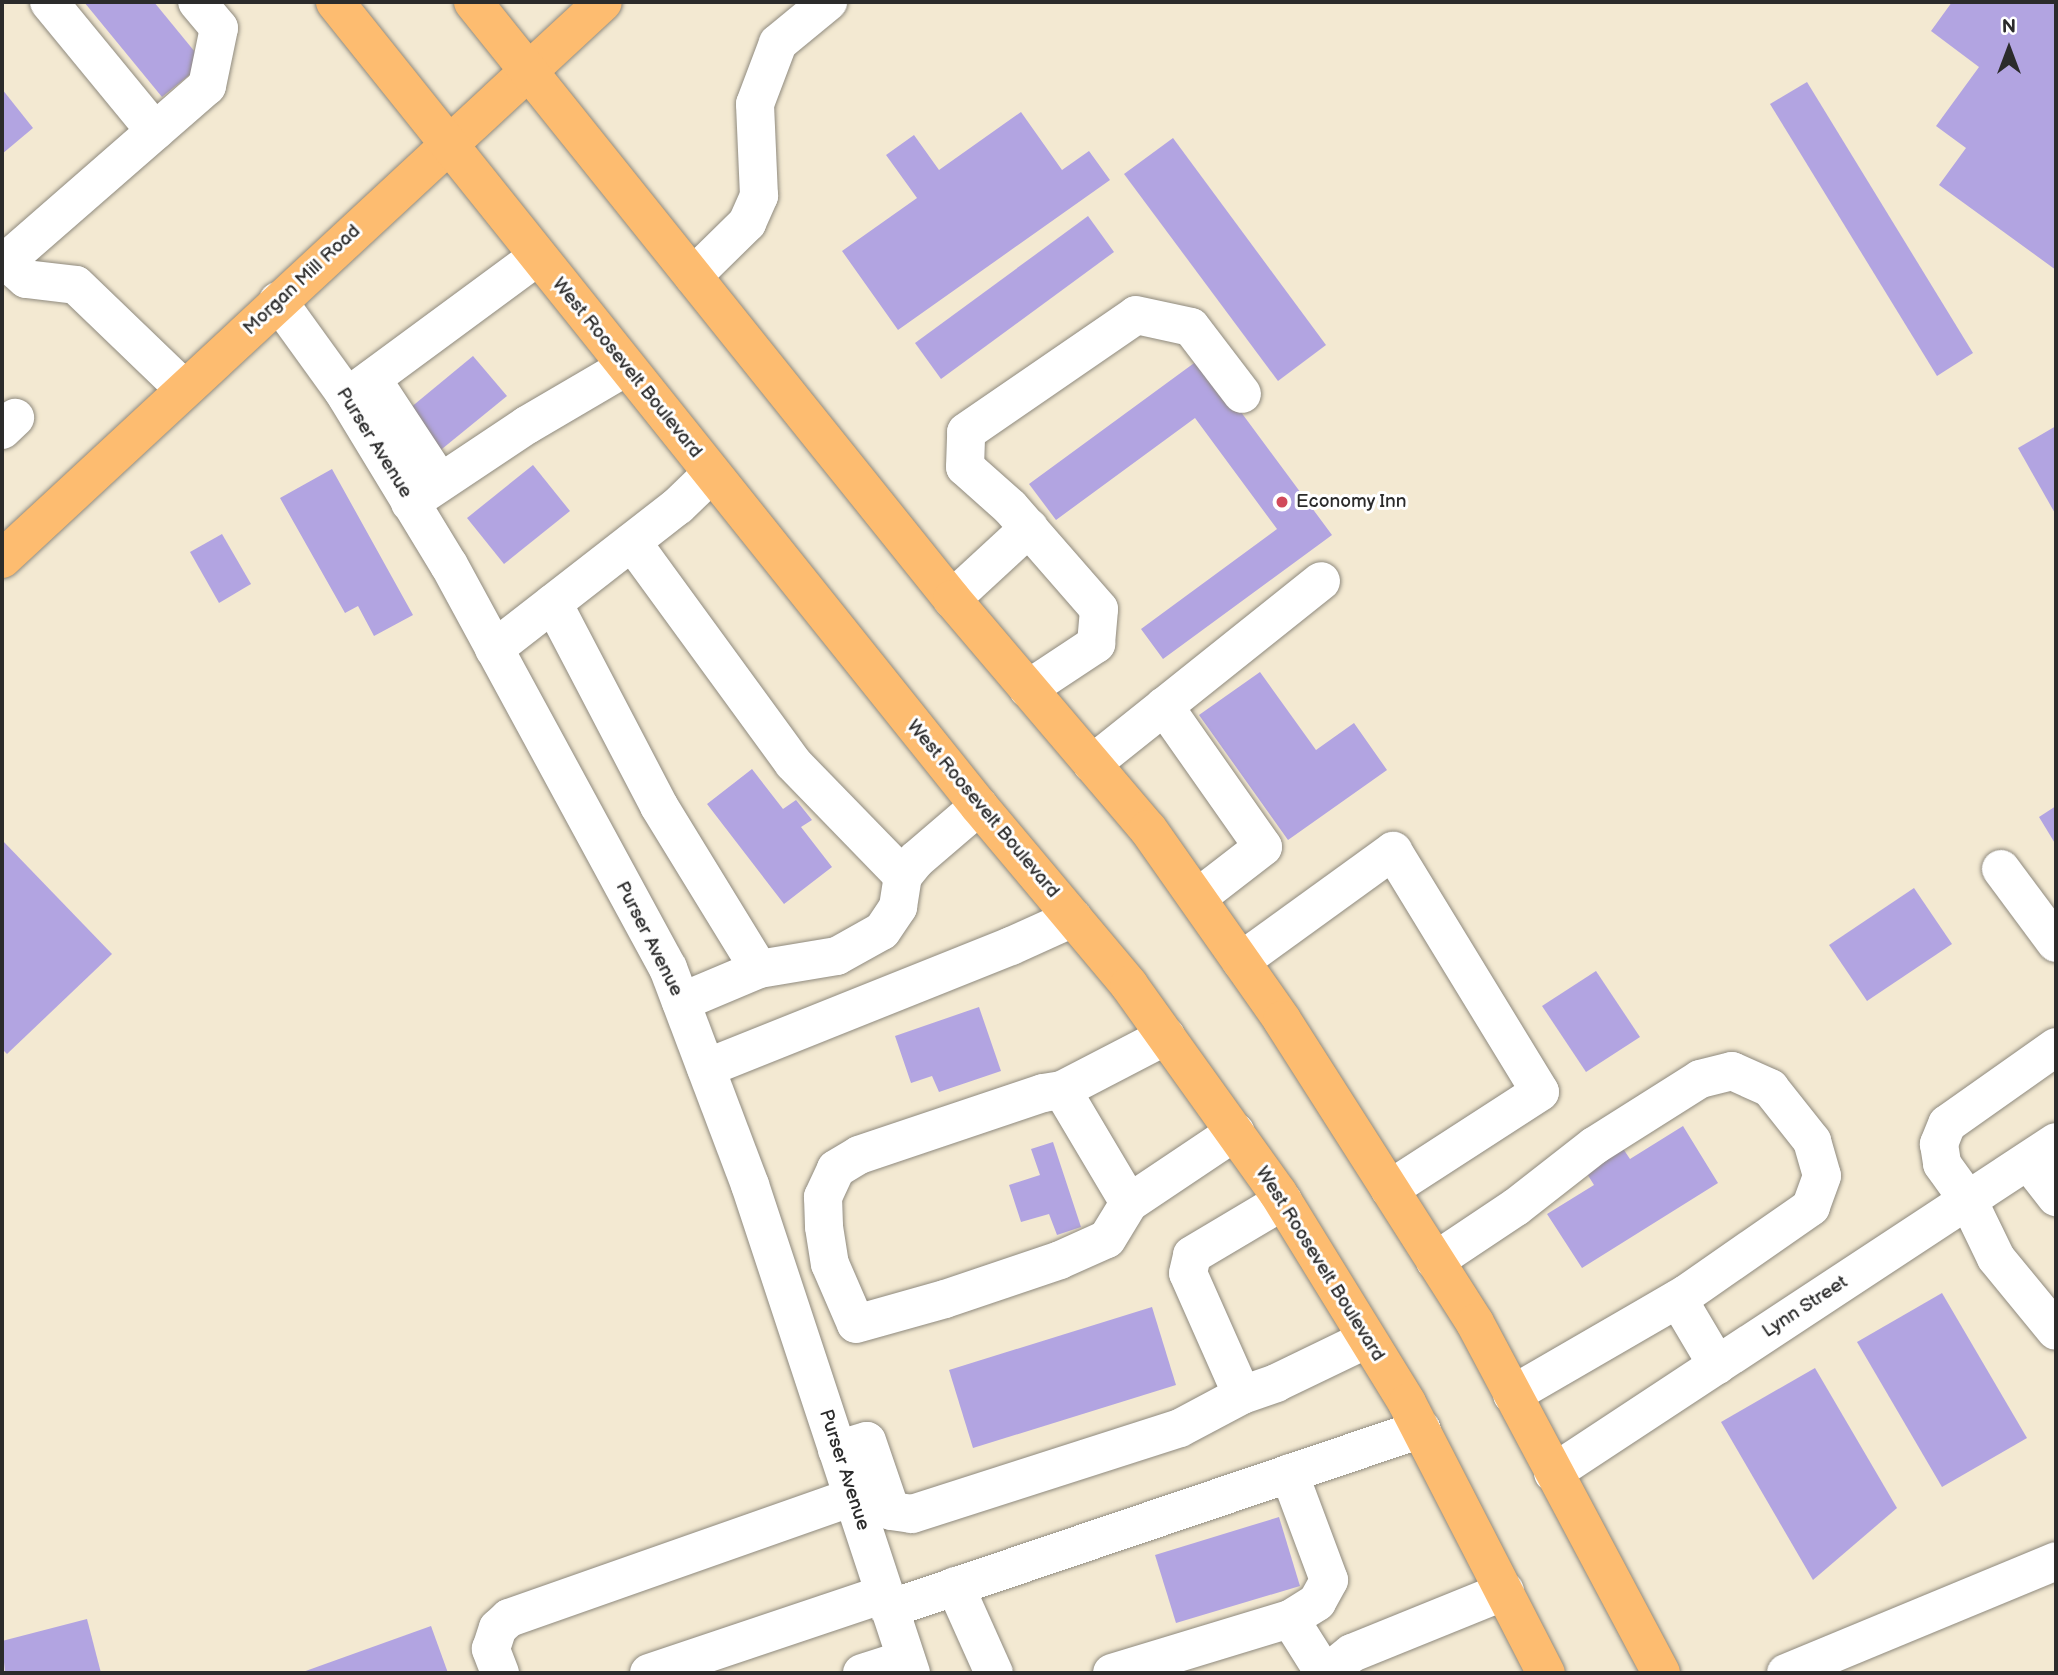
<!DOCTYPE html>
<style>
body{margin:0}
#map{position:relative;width:2058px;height:1675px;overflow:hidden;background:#f3e9d2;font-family:"Balsamiq Sans",sans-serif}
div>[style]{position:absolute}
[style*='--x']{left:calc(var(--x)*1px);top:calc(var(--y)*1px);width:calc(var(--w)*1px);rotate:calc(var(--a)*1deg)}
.building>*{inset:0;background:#b2a4e1}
.roads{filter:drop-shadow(0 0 2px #8f8a7e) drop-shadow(0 0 2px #8f8a7e)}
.minor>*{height:38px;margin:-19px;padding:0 19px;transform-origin:19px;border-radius:19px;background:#fff}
.major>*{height:38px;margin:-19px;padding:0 19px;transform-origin:19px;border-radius:19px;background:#fdbc70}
.highway>*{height:38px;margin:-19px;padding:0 19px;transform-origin:19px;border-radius:19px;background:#fdbc70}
.dots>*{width:19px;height:19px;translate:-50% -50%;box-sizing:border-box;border:4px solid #fff;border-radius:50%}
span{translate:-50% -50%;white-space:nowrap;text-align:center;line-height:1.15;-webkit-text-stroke:6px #fff;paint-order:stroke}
.street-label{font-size:19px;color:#2b2b2b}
.poi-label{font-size:19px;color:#2b2b2b}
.left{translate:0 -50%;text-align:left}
.frame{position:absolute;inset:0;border:4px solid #2b2b2b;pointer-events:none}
.north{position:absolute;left:1974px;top:14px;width:70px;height:70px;-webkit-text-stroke:5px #fff;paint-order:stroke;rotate:0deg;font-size:19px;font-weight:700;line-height:28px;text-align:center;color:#2b2b2b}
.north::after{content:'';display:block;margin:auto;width:24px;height:32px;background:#2b2b2b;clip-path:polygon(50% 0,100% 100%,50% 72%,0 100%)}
</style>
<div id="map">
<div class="building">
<div style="clip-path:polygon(84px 2px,154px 2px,204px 63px,162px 97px)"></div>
<div style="clip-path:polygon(1952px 2px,2056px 2px,2056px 270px,1939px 185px,1966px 148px,1936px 126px,1979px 67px,1931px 31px)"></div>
<div style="clip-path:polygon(1807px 82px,1973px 353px,1937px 376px,1770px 104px)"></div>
<div style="clip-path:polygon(2px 89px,33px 128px,2px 154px)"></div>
<div style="clip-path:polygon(1021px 112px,1062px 170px,1089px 151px,1110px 180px,898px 330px,842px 251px,917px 198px,886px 155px,914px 135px,939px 170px)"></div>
<div style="clip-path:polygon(1173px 138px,1326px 345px,1278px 381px,1124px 174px)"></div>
<div style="clip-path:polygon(1088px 216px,1114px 252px,941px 379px,915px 343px)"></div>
<div style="clip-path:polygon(473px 356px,507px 396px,437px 453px,404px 413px)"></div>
<div style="clip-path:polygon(1201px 358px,1332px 535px,1163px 659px,1141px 629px,1277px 529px,1195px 418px,1056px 520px,1029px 484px)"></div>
<div style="clip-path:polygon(2056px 426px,2056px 515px,2018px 448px)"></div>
<div style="clip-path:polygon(533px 465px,570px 511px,504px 564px,467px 518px)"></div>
<div style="clip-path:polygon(332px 469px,413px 615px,374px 636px,358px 606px,345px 613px,280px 498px)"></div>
<div style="clip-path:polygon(222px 534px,251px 584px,219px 603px,190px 552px)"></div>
<div style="clip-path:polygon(1260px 672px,1316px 750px,1354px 723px,1387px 770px,1288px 840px,1199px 715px)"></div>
<div style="clip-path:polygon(752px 769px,783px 809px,796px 800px,812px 820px,801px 827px,832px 867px,784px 904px,707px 804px)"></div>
<div style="clip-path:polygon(2056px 806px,2056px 845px,2039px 817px)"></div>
<div style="clip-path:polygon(2px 840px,112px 954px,7px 1054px,2px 1049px)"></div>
<div style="clip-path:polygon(1914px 888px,1952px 944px,1867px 1001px,1829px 945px)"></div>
<div style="clip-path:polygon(1596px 971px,1640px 1037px,1586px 1072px,1542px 1006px)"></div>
<div style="clip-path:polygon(979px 1007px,1001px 1071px,939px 1092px,932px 1076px,911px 1083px,895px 1036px)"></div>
<div style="clip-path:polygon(1683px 1126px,1718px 1183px,1582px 1268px,1547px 1214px,1594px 1185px,1581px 1164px,1618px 1141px,1630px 1159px)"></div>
<div style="clip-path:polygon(1053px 1142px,1081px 1227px,1057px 1235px,1049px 1214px,1021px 1222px,1009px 1185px,1040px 1175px,1031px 1149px)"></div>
<div style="clip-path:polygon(1942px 1293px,2027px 1438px,1942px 1487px,1857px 1342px)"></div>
<div style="clip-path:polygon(1152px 1307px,1176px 1385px,973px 1448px,949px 1370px)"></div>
<div style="clip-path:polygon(1815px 1368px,1897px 1508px,1813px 1580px,1721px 1422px)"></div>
<div style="clip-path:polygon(1279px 1517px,1300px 1586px,1176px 1623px,1155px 1555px)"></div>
<div style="clip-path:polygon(87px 1619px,101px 1673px,5px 1673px,2px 1641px)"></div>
<div style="clip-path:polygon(431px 1626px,448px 1673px,300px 1673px)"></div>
</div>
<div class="roads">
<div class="minor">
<div style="--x:49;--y:2;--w:167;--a:50.6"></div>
<div style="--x:2;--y:258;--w:32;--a:41"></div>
<div style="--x:26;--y:279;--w:50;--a:6.8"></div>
<div style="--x:76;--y:285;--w:150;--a:43.9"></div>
<div style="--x:5;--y:262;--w:268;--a:-41.1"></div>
<div style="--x:207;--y:86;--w:59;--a:-78.3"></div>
<div style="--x:219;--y:28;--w:34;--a:-130"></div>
<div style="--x:693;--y:276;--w:76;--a:-44.5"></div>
<div style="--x:747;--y:223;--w:30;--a:-66"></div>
<div style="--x:759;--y:196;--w:92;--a:-92.5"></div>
<div style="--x:755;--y:104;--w:65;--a:-69.3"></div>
<div style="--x:778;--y:43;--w:65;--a:-39.4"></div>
<div style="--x:278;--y:301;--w:111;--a:54.2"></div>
<div style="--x:343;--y:391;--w:204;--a:58.7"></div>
<div style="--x:449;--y:565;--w:459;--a:61.5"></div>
<div style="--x:668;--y:968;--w:232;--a:69.3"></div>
<div style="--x:750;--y:1185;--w:514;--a:71.74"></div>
<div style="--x:372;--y:379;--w:123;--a:56.6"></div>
<div style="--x:347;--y:397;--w:236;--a:-36.4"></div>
<div style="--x:2;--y:430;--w:18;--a:-43"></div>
<div style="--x:410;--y:503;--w:141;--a:-33.7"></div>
<div style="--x:527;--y:425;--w:115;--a:-30.4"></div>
<div style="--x:632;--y:542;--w:273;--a:53.9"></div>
<div style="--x:793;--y:763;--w:158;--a:45.8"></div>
<div style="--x:952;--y:599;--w:105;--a:-42.7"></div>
<div style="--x:553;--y:603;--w:229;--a:62.4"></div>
<div style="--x:659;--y:806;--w:191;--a:58.5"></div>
<div style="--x:759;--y:969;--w:79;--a:-9.5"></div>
<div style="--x:837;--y:956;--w:51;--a:-29.1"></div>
<div style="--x:882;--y:931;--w:29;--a:-56"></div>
<div style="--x:898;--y:907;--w:31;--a:-81"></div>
<div style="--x:903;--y:876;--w:21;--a:-51"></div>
<div style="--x:916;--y:860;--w:83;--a:-40.6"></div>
<div style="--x:494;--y:649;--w:233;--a:-37.9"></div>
<div style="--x:678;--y:506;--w:46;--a:-44.1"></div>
<div style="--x:1028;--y:689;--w:82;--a:-33.5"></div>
<div style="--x:1096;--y:644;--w:35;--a:-85"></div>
<div style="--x:1099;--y:609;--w:135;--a:-131.1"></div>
<div style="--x:1010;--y:507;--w:60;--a:-138.4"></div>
<div style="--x:965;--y:467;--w:35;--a:-88"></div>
<div style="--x:966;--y:432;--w:206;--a:-34.5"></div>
<div style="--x:1136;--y:315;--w:56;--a:12.3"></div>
<div style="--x:1191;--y:327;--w:84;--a:52.7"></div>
<div style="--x:1164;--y:706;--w:172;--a:54.9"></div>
<div style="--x:1263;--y:847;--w:83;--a:142.3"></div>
<div style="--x:1092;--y:764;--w:293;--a:-38.6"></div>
<div style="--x:2001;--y:869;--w:92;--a:53.4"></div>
<div style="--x:1241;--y:961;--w:188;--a:-35.9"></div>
<div style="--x:1393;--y:851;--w:282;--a:58.6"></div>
<div style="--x:1540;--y:1092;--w:179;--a:147.1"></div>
<div style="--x:681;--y:1002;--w:85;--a:-22.9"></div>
<div style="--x:1166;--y:1036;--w:117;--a:152.6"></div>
<div style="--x:1062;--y:1090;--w:19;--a:171"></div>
<div style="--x:1043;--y:1093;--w:194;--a:161.4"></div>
<div style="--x:859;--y:1155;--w:27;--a:149"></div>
<div style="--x:836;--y:1169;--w:31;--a:115"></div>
<div style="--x:823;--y:1197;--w:30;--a:88"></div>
<div style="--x:824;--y:1227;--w:37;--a:81"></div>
<div style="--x:830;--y:1264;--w:65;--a:66.6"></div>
<div style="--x:856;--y:1324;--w:92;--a:-15.7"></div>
<div style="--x:945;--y:1299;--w:121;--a:-18.7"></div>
<div style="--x:1060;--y:1260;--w:51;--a:-24.1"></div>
<div style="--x:1107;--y:1239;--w:42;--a:-58.6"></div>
<div style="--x:1129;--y:1203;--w:128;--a:-33.8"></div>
<div style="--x:2056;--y:1047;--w:133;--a:144.8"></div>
<div style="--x:1947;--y:1124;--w:22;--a:112"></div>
<div style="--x:1939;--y:1144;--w:20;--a:81"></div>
<div style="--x:1942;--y:1164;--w:44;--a:54.2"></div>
<div style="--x:1968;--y:1200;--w:64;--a:64.2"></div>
<div style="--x:1996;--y:1258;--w:94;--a:50.6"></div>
<div style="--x:706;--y:1068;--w:328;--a:-21.8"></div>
<div style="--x:1011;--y:946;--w:68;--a:-24.3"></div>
<div style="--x:1062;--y:1090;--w:131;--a:59.3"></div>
<div style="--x:2028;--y:1161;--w:46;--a:52.1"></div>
<div style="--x:1435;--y:1261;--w:97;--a:-33.7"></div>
<div style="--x:1516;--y:1207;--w:99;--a:-38"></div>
<div style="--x:1594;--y:1146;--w:125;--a:-32.3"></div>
<div style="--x:1700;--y:1079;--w:33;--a:-14"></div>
<div style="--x:1732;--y:1071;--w:42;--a:24.1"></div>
<div style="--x:1770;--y:1088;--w:68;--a:51.6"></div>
<div style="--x:1812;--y:1141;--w:36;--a:74"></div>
<div style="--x:1822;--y:1176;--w:33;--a:110"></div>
<div style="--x:1811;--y:1207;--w:152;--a:145.2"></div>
<div style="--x:1686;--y:1294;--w:201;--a:149.9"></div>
<div style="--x:1678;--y:1299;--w:77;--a:59.4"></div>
<div style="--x:1242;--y:1395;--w:133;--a:-113.9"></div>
<div style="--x:1188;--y:1273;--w:18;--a:-77"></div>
<div style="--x:1192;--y:1255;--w:106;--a:-30.7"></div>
<div style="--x:837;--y:1450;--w:31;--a:-17"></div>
<div style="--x:867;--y:1441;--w:74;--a:71.1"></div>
<div style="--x:891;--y:1511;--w:21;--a:8"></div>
<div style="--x:912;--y:1514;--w:281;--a:-17.8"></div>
<div style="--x:1180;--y:1428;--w:70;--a:-28"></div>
<div style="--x:1242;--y:1395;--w:36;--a:-19"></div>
<div style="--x:1276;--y:1383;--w:101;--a:-25.8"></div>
<div style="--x:1553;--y:1473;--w:602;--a:-33.35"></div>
<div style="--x:955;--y:1586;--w:95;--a:65.9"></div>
<div style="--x:889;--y:1609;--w:562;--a:-18.69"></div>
<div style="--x:1290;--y:1619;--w:64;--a:57.8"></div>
<div style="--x:500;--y:1673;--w:26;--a:-111"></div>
<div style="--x:491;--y:1649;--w:22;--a:-72"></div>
<div style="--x:498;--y:1628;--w:15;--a:-42"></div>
<div style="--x:509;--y:1618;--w:364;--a:-19.4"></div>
<div style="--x:649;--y:1673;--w:248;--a:-18.6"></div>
<div style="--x:862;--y:1673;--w:46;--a:-17.7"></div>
<div style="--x:1112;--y:1673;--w:186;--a:-16.9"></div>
<div style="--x:1290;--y:1619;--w:32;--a:-32"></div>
<div style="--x:1317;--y:1602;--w:25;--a:-61"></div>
<div style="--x:1329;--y:1580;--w:114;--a:-110.5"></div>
<div style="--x:1327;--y:1673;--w:32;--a:-39"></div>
<div style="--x:1352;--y:1653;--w:165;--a:-22.1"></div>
<div style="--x:1786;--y:1673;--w:292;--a:-22.5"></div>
</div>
<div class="major">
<div style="--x:2;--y:559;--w:819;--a:-42.82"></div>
</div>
<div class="highway">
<div style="--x:335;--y:2;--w:1030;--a:51.31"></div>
<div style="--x:979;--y:806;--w:234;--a:50"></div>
<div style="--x:1129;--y:985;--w:256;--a:54.4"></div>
<div style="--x:1278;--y:1193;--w:246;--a:58.4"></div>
<div style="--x:1407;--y:1403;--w:304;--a:62.8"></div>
<div style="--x:473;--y:2;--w:765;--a:51.26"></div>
<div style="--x:952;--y:599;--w:302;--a:49.6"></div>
<div style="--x:1148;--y:829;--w:233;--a:54.9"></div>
<div style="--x:1282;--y:1020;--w:359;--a:57.5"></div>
<div style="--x:1475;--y:1323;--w:396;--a:62"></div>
</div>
</div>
<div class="dots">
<div style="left:1282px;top:502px;background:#d1495b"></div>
</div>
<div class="street-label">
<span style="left:302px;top:280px;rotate:-43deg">Morgan Mill Road</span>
<span style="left:627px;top:368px;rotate:51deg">West Roosevelt Boulevard</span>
<span style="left:374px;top:443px;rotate:58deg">Purser Avenue</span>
<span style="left:983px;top:809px;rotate:50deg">West Roosevelt Boulevard</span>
<span style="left:649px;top:939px;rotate:63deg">Purser Avenue</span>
<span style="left:1320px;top:1264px;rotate:58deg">West Roosevelt Boulevard</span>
<span style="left:1805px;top:1307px;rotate:-33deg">Lynn Street</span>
<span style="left:844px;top:1470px;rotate:72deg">Purser Avenue</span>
</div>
<div class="poi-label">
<span class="left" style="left:1296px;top:502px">Economy Inn</span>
</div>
<div class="frame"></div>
<div class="north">N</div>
</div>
